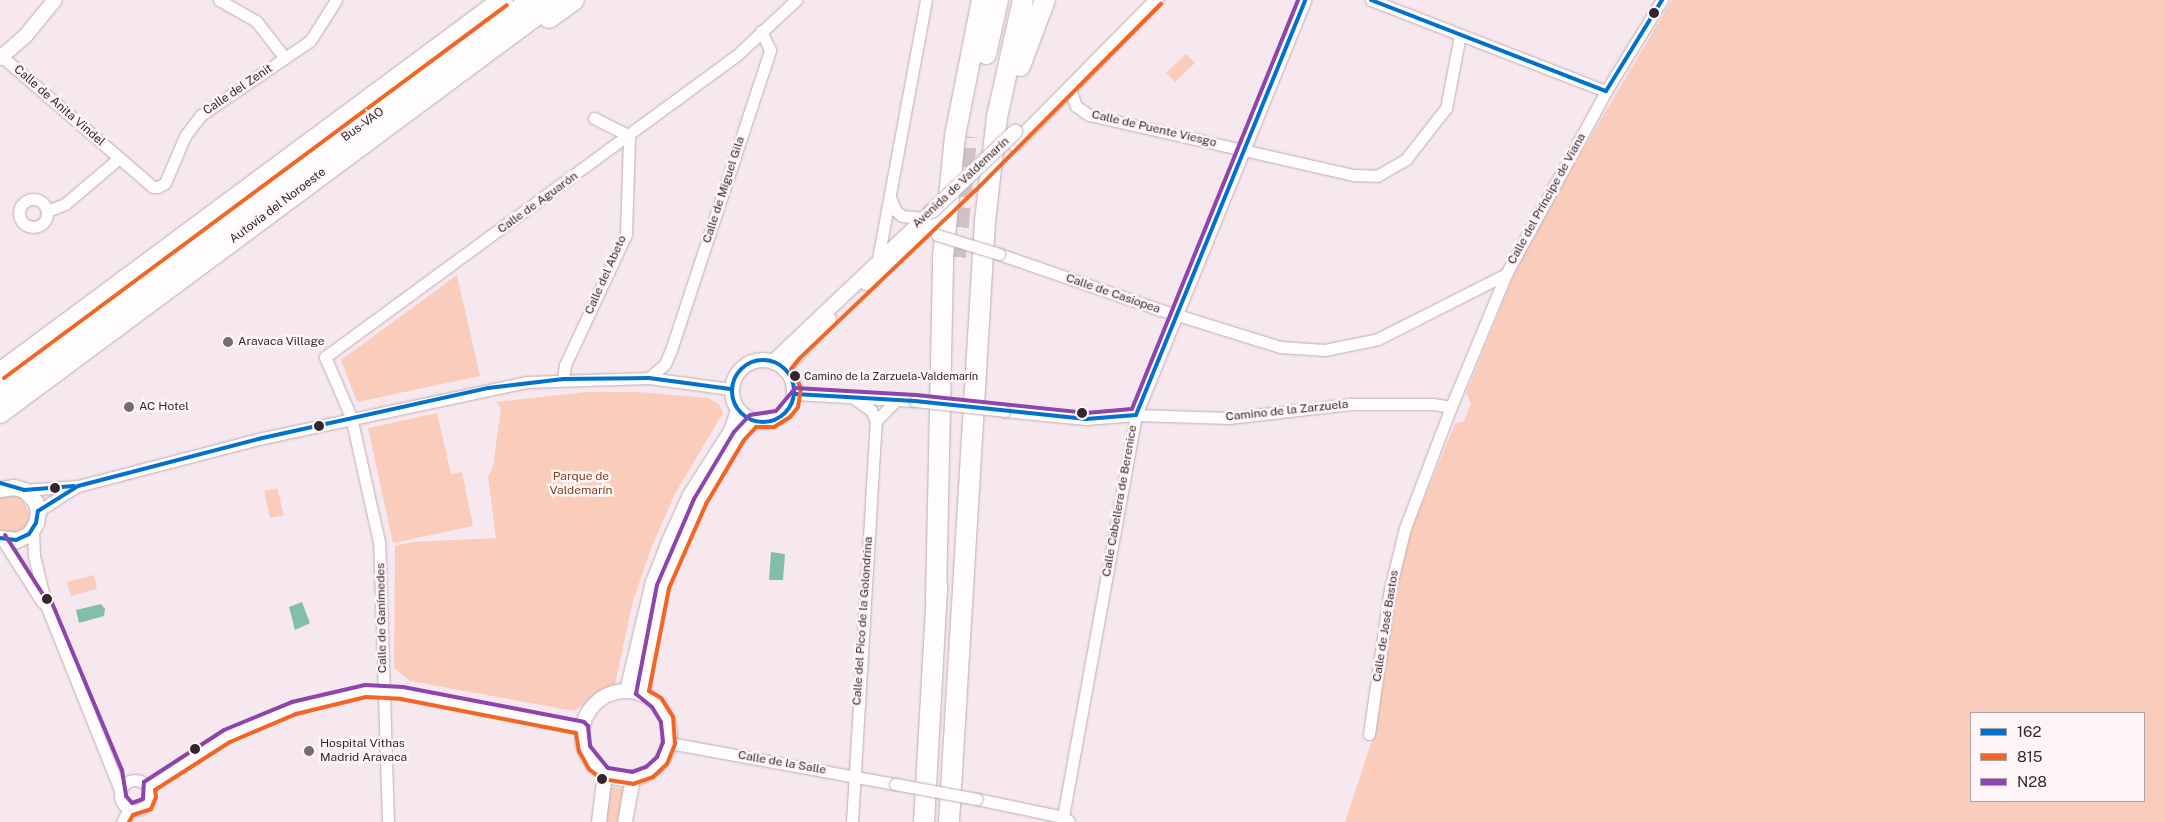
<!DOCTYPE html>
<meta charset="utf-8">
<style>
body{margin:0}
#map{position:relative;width:2165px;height:822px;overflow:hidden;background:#f7e8ef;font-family:"Public Sans",sans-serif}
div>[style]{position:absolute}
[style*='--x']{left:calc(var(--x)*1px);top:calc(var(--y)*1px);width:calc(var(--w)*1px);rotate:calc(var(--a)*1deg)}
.green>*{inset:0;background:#faccbc}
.water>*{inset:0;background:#81bfaa}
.motorway-tunnel>*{height:20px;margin-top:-10px;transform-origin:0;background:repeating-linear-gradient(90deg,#d0c1c8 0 20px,transparent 0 30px)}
.roads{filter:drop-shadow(0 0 1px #bcaeb4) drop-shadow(0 0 1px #bcaeb4)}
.minor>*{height:11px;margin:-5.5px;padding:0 5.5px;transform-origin:5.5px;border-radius:5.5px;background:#fefcfd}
.minor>.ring{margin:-5.5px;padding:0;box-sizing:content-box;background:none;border:11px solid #fefcfd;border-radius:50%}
.tertiary>*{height:14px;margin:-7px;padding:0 7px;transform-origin:7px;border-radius:7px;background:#fefcfd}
.tertiary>.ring{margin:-7px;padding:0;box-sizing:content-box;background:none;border:14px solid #fefcfd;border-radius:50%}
.secondary>*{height:15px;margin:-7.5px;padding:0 7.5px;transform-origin:7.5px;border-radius:7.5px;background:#fefcfd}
.motorway>*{height:20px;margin:-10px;padding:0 10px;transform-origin:10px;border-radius:10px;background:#fefcfd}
.bridges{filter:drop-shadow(0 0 1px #bcaeb4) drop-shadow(0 0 1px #bcaeb4)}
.minor-bridge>*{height:11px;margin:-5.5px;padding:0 5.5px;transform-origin:5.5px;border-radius:5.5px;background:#fefcfd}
.tertiary-bridge>*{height:14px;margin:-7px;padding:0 7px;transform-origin:7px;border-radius:7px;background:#fefcfd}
.bus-1>*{height:4px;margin:-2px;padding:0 2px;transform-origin:2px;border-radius:2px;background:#0072ce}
.bus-1>.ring{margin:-2px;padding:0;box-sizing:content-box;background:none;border:4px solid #0072ce;border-radius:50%}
.bus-2>*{height:4px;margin:-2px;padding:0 2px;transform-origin:2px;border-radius:2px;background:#f26522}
.bus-3>*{height:4px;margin:-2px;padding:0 2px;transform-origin:2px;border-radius:2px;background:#8e44ad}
.dots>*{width:14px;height:14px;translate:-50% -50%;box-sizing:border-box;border:2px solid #fef5f9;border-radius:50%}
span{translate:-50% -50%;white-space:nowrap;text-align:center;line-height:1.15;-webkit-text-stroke:5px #fef5f9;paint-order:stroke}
.bus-label{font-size:11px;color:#35252d}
.left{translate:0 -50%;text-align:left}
.street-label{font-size:12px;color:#35252d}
.poi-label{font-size:12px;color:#35252d}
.park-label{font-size:12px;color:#86421a}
.legend{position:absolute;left:1970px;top:712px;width:175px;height:90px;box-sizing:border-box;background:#fef5f9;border:1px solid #aea2a7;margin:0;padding:6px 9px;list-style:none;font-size:15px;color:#35252d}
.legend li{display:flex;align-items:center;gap:10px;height:25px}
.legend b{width:25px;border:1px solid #aea2a7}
</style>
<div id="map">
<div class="green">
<div style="clip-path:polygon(evenodd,1672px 0,2165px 0,2165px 822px,1345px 822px,1377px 725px,1396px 590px,1410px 533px,1455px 424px,1464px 421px,1471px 403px,1466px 393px,1515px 272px,1557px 193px,1672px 0,1971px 713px,2144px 713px,2144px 801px,1971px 801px,1971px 713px)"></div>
<div style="clip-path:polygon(1186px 54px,1195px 63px,1175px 82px,1166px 73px)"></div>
<div style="clip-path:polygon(457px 275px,480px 376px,357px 402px,341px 360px)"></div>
<div style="clip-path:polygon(585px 392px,639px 392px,708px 398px,719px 404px,723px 413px,676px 492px,652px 546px,633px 601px,615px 684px,574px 711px,410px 681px,394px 668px,395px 546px,413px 542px,496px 538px,488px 476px,493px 467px,501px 408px,496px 402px)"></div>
<div style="clip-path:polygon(437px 413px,451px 474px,462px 472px,473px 526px,393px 543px,368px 428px)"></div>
<div style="clip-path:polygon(277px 488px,284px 515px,270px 518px,264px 491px)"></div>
<div style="clip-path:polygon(10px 494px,22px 498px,30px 515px,26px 527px,15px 534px,0 532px,0 497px)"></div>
<div style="clip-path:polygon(94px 575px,97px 589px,71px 596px,67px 582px)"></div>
<div style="clip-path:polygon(611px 787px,624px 789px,619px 822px,606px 822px)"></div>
</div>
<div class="water">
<div style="clip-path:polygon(771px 552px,785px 554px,783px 580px,769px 580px)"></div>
<div style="clip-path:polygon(302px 602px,310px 623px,295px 630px,289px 607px)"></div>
<div style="clip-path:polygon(101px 604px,105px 609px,104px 616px,79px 623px,76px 610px)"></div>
</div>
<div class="motorway-tunnel">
<div style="--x:956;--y:257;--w:121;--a:-84.8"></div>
</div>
<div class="roads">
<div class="minor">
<div style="--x:219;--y:0;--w:43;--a:29.6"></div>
<div style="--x:256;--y:21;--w:47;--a:51.9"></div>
<div style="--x:1371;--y:0;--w:252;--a:21.2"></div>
<div style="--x:0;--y:55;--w:202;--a:40.8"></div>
<div style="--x:153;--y:187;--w:5;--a:0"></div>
<div style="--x:158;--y:187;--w:8;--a:-30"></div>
<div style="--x:165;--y:183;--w:51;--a:-66.9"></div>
<div style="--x:185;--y:136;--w:26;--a:-53"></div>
<div style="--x:201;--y:115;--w:132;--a:-34.2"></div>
<div style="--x:310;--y:41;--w:49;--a:-57.6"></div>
<div style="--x:1070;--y:89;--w:18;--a:71"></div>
<div style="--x:1076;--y:106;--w:16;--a:35"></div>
<div style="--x:1089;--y:115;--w:272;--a:12.8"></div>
<div style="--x:1354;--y:175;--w:23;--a:2"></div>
<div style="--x:1377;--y:176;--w:34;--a:-30"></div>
<div style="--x:1406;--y:159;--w:65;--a:-51.9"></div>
<div style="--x:1446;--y:108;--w:74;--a:-79.1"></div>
<div style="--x:594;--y:118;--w:39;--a:27"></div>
<div style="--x:890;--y:197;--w:14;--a:69"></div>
<div style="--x:895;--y:210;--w:9;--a:41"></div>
<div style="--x:902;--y:216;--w:23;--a:5"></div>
<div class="ring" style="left:19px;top:199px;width:17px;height:17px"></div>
<div style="--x:47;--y:211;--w:19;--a:-21"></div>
<div style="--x:65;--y:204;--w:71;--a:-40.4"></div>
<div style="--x:999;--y:254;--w:168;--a:19.1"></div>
<div style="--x:1158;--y:309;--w:128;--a:17.3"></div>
<div style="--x:1280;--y:347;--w:45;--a:3.8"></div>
<div style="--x:1325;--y:350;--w:54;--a:-11.7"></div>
<div style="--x:1378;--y:339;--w:144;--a:-26.9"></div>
<div style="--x:878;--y:259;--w:263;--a:-79.5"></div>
<div style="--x:649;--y:378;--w:21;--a:-41"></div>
<div style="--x:665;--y:364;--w:15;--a:-67"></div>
<div style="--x:671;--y:350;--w:316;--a:-71.7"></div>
<div style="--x:770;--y:50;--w:21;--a:-115"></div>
<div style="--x:563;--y:379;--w:14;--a:-82"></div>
<div style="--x:565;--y:365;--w:145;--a:-65"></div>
<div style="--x:626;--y:234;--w:98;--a:-88.2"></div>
<div style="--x:795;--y:394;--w:120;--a:3.3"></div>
<div style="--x:856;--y:400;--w:18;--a:34"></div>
<div style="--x:871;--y:410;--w:12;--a:66"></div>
<div style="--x:876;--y:421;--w:28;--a:-46"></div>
<div style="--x:1004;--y:411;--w:82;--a:5.6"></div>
<div style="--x:1086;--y:419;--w:50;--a:-4.6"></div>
<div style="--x:1136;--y:415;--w:93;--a:1.8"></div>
<div style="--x:1229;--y:418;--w:122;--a:-6.6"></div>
<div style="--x:1350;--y:404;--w:83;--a:0"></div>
<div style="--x:1433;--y:404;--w:18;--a:9"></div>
<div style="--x:24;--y:490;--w:54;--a:-4.2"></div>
<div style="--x:78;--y:486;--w:186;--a:-14.6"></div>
<div style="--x:258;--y:439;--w:274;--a:-12"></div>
<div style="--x:526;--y:382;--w:123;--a:-1.9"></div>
<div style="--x:649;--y:378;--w:82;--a:7.7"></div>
<div style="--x:38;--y:511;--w:43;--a:-32.6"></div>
<div style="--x:33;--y:529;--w:27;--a:88"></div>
<div style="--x:34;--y:556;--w:50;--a:76.2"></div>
<div style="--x:46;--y:605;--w:199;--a:68.2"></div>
<div style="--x:2;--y:539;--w:75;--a:57.6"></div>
<div style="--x:1369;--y:734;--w:147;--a:-81.8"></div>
<div style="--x:1390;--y:589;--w:63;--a:-76.2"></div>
<div style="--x:1405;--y:528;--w:129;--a:-69.2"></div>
<div style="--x:1451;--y:407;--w:144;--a:-67.5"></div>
<div style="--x:1506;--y:274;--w:209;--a:-61.3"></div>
<div style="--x:1606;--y:91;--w:107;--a:-58.4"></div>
<div style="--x:669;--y:743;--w:230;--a:10.3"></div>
<div class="ring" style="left:120px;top:780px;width:19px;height:19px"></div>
<div style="--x:148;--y:787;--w:75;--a:-34.1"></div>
<div style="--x:210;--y:745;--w:44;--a:-27.1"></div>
<div style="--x:249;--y:725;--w:65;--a:-19.8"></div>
<div style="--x:310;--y:703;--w:56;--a:-12.3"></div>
<div style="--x:365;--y:691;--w:37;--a:3"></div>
<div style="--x:402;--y:693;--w:183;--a:11"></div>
<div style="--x:977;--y:799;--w:88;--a:11.8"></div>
<div style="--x:1063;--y:817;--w:7;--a:34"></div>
<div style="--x:122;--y:822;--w:15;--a:-62"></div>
<div style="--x:388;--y:822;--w:280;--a:-91.8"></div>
<div style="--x:379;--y:542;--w:128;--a:-102.6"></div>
<div style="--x:351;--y:417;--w:65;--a:-113.4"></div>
<div style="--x:325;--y:357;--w:511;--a:-36.24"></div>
<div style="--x:737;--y:55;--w:81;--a:-43"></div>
<div style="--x:852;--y:822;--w:402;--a:-86.6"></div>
<div style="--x:1062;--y:822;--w:414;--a:-79.7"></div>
<div style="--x:1136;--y:415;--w:448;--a:-67.8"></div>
</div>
<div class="tertiary">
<div style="--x:0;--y:58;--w:35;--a:-41"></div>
<div style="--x:26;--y:35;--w:45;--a:-50.4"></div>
<div style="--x:1015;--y:144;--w:202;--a:-45.4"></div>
<div style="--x:866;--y:283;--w:96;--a:-41.6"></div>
<div class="ring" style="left:732px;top:360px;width:48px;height:48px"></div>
<div style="--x:773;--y:362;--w:219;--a:-43.5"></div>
<div style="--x:784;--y:369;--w:67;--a:-48"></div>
<div style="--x:627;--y:691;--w:112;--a:-76.6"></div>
<div style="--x:653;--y:582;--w:46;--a:-68.4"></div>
<div style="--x:670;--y:539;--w:48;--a:-65.6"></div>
<div style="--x:690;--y:495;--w:76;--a:-57.4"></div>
<div style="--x:731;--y:431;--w:21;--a:-71"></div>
<div class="ring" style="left:582px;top:691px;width:74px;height:74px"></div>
<div style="--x:642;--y:694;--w:63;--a:-80.8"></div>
<div style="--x:652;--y:632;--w:47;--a:-76.6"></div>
<div style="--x:663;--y:586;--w:46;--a:-68.4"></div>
<div style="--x:680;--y:543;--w:47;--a:-64.5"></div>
<div style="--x:700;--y:501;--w:76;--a:-59"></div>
<div style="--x:739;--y:436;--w:21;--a:-47"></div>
<div style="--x:599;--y:822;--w:48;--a:-82.9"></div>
<div style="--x:625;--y:822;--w:45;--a:-79.7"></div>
</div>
<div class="secondary">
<div style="--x:0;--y:489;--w:14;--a:-8"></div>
<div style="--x:14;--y:487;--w:10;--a:17"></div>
<div style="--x:24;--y:490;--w:16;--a:45"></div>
<div style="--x:35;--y:501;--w:10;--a:73"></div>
<div style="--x:38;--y:511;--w:12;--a:99"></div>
<div style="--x:36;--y:523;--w:13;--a:122"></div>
<div style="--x:29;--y:534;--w:14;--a:155"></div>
<div style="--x:16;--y:540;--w:16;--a:-173"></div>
</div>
<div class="motorway">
<div style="--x:549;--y:18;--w:31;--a:-36"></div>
<div style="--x:986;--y:54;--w:55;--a:-77.5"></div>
<div style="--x:1020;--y:66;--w:71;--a:-69.3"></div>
<div style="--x:0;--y:373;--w:626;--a:-36.56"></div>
<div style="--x:0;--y:392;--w:661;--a:-36.38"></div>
<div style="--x:0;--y:413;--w:693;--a:-36.56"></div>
<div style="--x:936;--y:599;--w:342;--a:-88.8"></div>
<div style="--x:943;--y:257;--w:122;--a:-84.3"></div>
<div style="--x:955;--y:136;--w:139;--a:-78.8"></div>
<div style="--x:924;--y:822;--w:236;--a:-86.8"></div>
<div style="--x:949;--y:822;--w:602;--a:-86.57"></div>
<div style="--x:985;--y:221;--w:105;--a:-83.4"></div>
<div style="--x:997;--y:117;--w:120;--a:-77.5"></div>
</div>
</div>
<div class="bridges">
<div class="minor-bridge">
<div style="--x:937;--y:235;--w:65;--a:17"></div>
<div style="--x:915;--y:401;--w:90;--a:6.4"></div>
<div style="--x:895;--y:784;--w:83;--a:10.4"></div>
</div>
<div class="tertiary-bridge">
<div style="--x:932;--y:211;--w:115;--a:-43.6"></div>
</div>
</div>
<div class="bus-1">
<div style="--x:1371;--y:0;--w:252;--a:21.2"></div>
<div style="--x:1606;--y:91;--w:107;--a:-58.4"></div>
<div class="ring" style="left:732px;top:360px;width:58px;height:58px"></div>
<div style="--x:795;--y:394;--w:120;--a:3.3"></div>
<div style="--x:915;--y:401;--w:172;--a:6"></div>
<div style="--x:1086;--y:419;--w:50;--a:-4.6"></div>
<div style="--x:1136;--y:415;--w:448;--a:-67.8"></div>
<div style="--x:0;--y:483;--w:25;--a:16"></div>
<div style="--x:24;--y:490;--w:50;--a:-4.6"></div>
<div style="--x:0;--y:538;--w:16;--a:7"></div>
<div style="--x:16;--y:540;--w:14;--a:-25"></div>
<div style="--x:29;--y:534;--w:13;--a:-58"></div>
<div style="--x:36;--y:523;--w:12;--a:-81"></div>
<div style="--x:38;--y:511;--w:47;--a:-32"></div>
<div style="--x:78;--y:486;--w:186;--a:-14.6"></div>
<div style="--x:258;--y:439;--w:236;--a:-12.5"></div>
<div style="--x:488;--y:388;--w:76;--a:-6.8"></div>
<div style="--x:563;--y:379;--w:86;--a:-0.7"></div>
<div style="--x:649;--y:378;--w:82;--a:7.7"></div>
</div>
<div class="bus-2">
<div style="--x:4;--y:378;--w:626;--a:-36.56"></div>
<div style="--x:129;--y:822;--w:8;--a:-60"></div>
<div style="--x:133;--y:815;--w:19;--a:-18"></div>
<div style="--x:151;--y:809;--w:13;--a:-67"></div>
<div style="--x:156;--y:797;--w:7;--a:-98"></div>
<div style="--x:155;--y:790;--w:89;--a:-32.6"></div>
<div style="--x:230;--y:742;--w:72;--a:-23"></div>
<div style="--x:296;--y:714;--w:72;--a:-13.7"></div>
<div style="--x:366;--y:697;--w:35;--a:3"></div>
<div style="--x:401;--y:699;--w:178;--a:11"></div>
<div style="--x:576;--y:733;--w:18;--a:81"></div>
<div style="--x:579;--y:751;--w:21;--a:61"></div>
<div style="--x:589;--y:769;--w:16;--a:38"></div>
<div style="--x:602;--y:779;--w:31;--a:9"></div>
<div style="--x:633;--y:784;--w:21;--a:-19"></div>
<div style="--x:653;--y:777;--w:19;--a:-43"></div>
<div style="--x:667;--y:764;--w:22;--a:-68"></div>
<div style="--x:675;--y:744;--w:27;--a:-94"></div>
<div style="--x:673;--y:717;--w:22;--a:-122"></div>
<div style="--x:661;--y:698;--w:14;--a:-150"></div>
<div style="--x:649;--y:691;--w:105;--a:-79"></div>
<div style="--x:669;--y:588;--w:92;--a:-66.2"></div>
<div style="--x:706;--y:504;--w:74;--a:-59.3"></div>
<div style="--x:744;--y:440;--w:18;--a:-47"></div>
<div style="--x:756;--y:427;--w:18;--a:0"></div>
<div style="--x:774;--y:427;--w:19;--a:-32"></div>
<div style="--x:790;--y:417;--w:13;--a:-51"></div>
<div style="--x:798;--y:407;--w:19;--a:-81"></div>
<div style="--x:801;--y:388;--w:21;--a:-118"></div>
<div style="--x:791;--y:369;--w:14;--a:-51"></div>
<div style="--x:800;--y:358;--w:242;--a:-43.7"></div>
<div style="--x:975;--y:191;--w:264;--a:-45.2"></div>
</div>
<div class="bus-3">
<div style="--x:5;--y:535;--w:72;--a:57.4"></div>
<div style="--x:44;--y:596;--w:11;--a:41"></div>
<div style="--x:52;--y:603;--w:181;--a:67.3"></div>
<div style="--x:122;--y:770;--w:26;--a:81"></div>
<div style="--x:126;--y:796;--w:9;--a:49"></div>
<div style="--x:132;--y:803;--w:12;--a:-20"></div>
<div style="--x:143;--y:799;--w:17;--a:-87"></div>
<div style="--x:144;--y:782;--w:95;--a:-33"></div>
<div style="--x:224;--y:730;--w:74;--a:-22.4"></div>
<div style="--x:292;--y:702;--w:75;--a:-13.1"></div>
<div style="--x:365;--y:685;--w:38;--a:3"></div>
<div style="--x:403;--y:687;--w:184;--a:10.9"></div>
<div style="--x:584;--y:722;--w:6;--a:45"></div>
<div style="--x:588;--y:726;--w:20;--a:84"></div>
<div style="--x:590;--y:746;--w:28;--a:51"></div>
<div style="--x:608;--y:768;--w:24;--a:9"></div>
<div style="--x:632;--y:772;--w:15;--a:-20"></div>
<div style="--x:646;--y:767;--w:15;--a:-42"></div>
<div style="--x:657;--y:757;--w:16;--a:-68"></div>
<div style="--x:663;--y:742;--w:20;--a:-96"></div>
<div style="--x:661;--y:722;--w:17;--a:-121"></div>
<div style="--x:652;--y:707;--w:21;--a:-141"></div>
<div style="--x:636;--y:694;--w:111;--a:-79.1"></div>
<div style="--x:657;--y:585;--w:94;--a:-66.7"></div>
<div style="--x:694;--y:499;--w:78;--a:-59.2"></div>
<div style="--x:734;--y:432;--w:23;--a:-47"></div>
<div style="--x:750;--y:415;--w:26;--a:-9"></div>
<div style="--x:776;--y:411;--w:30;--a:-50"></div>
<div style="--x:795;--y:388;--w:121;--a:3.3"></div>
<div style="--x:916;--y:395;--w:171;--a:6"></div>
<div style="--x:1086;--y:413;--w:46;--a:-5"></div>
<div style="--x:1132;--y:409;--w:441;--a:-67.9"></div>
</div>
<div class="dots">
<div style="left:1654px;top:13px;background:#35252d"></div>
<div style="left:228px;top:342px;background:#796971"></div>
<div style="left:795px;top:376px;background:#35252d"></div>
<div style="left:129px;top:407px;background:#796971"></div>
<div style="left:1082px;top:413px;background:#35252d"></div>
<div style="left:319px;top:426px;background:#35252d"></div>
<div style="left:55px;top:488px;background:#35252d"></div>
<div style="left:47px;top:599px;background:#35252d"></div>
<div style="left:195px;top:749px;background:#35252d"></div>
<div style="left:309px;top:751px;background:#796971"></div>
<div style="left:602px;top:779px;background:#35252d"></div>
</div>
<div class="bus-label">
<span class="left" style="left:804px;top:376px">Camino de la Zarzuela-Valdemarín</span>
</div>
<div class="street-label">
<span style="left:238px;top:90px;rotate:-34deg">Calle del Zenit</span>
<span style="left:59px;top:106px;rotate:41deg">Calle de Anita Vindel</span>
<span style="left:363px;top:125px;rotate:-36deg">Bus-VAO</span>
<span style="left:1154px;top:129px;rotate:13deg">Calle de Puente Viesgo</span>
<span style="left:961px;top:183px;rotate:-43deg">Avenida de Valdemarín</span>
<span style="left:724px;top:190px;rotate:-72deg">Calle de Miguel Gila</span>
<span style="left:1547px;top:199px;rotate:-61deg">Calle del Príncipe de Viana</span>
<span style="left:538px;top:203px;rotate:-36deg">Calle de Aguarón</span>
<span style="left:278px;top:206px;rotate:-37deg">Autovía del Noroeste</span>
<span style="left:606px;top:275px;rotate:-66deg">Calle del Abeto</span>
<span style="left:1113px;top:294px;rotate:19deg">Calle de Casiopea</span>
<span style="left:1287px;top:411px;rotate:-6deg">Camino de la Zarzuela</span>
<span style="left:1120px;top:501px;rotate:-80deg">Calle Cabellera de Berenice</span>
<span style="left:382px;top:618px;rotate:-91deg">Calle de Ganímedes</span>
<span style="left:863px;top:621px;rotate:-86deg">Calle del Pico de la Golondrina</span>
<span style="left:1386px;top:626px;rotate:-81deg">Calle de José Bastos</span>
<span style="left:782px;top:763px;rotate:10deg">Calle de la Salle</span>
</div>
<div class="poi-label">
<span class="left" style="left:238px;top:342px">Aravaca Village</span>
<span class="left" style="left:139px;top:407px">AC Hotel</span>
<span class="left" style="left:320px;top:751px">Hospital Vithas<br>Madrid Aravaca</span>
</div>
<div class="park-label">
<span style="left:581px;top:484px">Parque de<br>Valdemarín</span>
</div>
<ul class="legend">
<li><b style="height:6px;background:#0072ce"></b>162</li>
<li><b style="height:6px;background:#f26522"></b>815</li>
<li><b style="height:6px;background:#8e44ad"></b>N28</li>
</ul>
</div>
